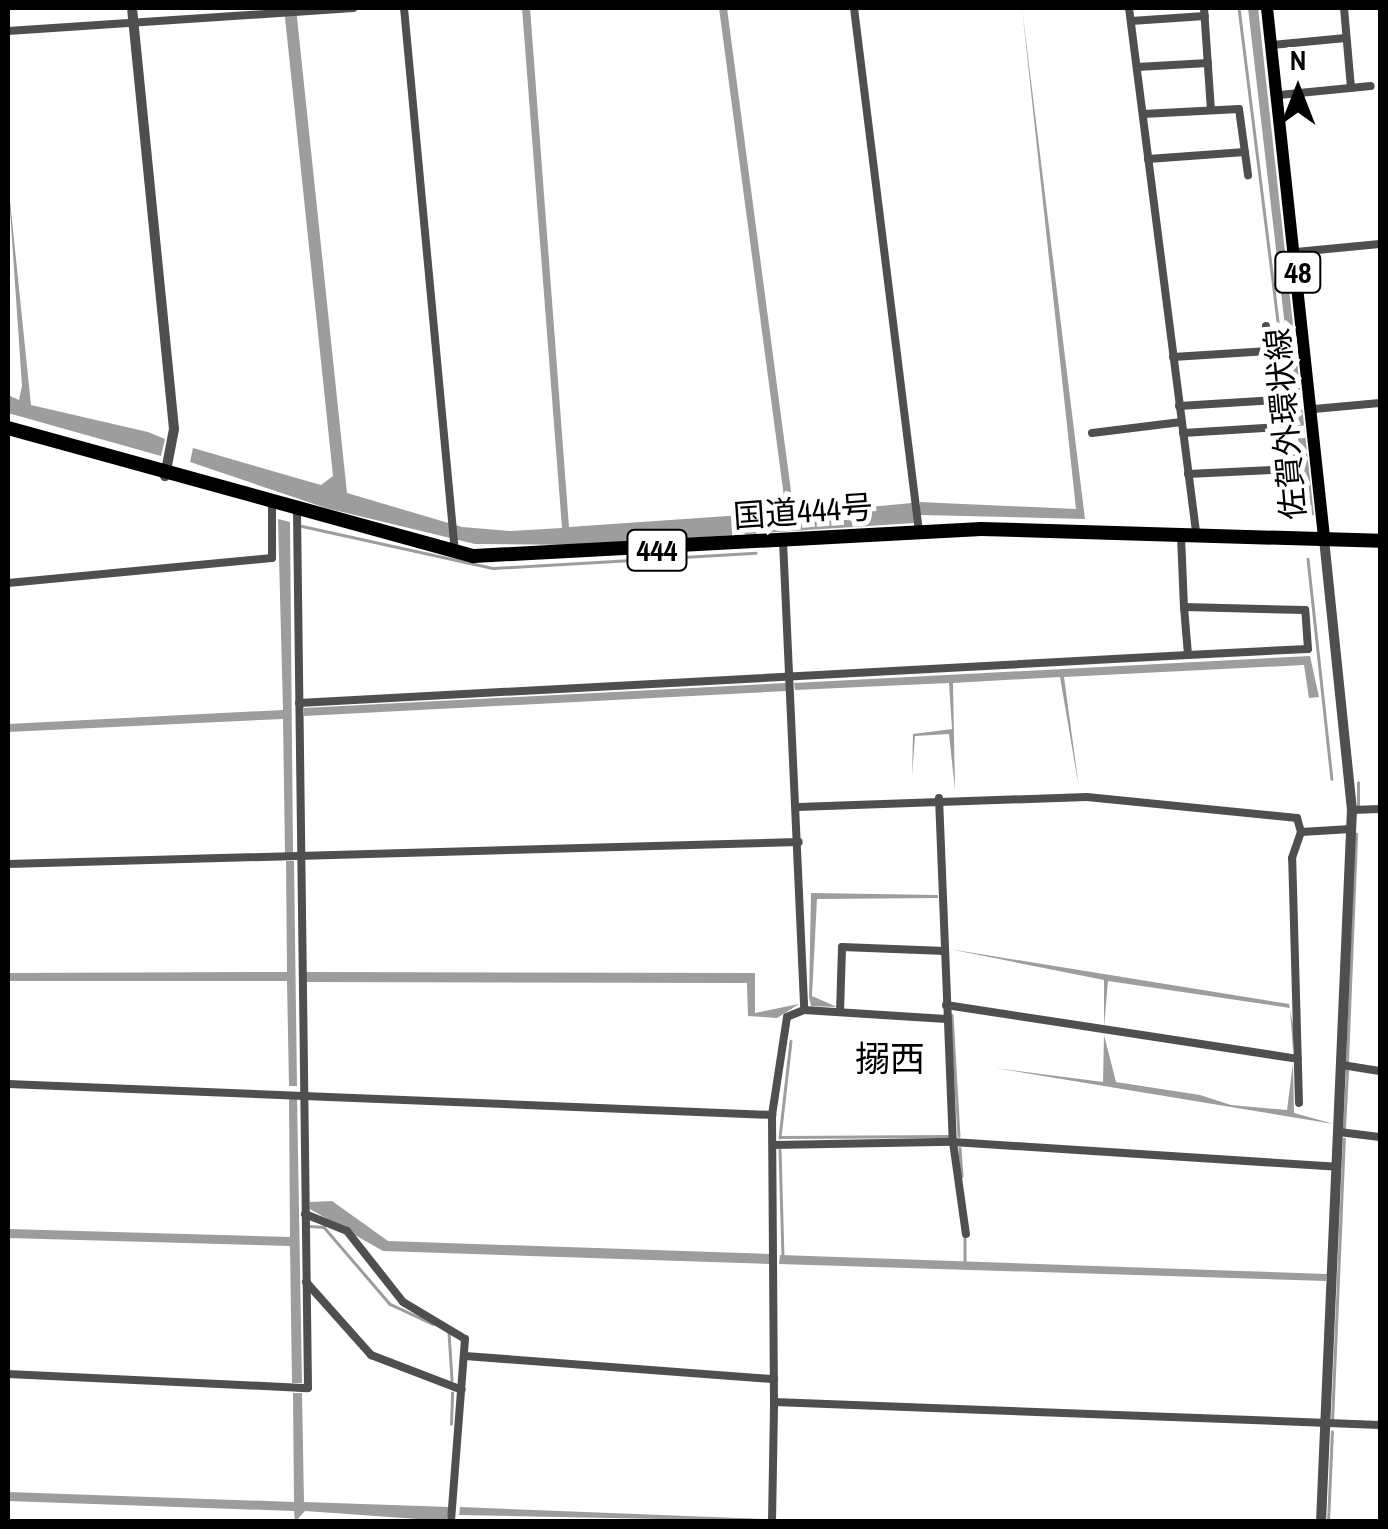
<!DOCTYPE html>
<meta charset="utf-8">
<style>
body{margin:0}
#map{position:relative;width:1388px;height:1529px;overflow:hidden;background:#fff;font-family:"Archivo Narrow","Noto Sans JP",sans-serif}
div>[style]{position:absolute}
[style*='--x']{left:calc(var(--x)*1px);top:calc(var(--y)*1px);width:calc(var(--w)*1px);rotate:calc(var(--a)*1deg)}
.water>*{inset:0;background:#9d9d9d}
.stream>*{height:2.5px;margin:-1.25px;padding:0 1.25px;transform-origin:1.25px;border-radius:1.25px;background:#9d9d9d}
.minor>*{height:8px;margin:-4px;padding:0 4px;transform-origin:4px;border-radius:4px;background:#4f4f4f}
.tertiary>*{height:10px;margin:-5px;padding:0 5px;transform-origin:5px;border-radius:5px;background:#4f4f4f}
.primary>*{height:12px;margin:-6px;padding:0 6px;transform-origin:6px;border-radius:6px;background:#000}
.trunk>*{height:14px;margin:-7px;padding:0 7px;transform-origin:7px;border-radius:7px;background:#000}
span{translate:-50% -50%;white-space:nowrap;text-align:center;line-height:1.15;-webkit-text-stroke:10px #fff;paint-order:stroke}
.shield-label span{padding:2px 8px;background:#fff;border:2px solid;border-radius:8px;-webkit-text-stroke-width:0}
.shield-label{font-size:30px;color:#000;font-weight:700}
.street-label{font-size:32px;color:#000}
.neighbourhood-label{font-size:35px;color:#000}
.frame{position:absolute;inset:0;border:10px solid #000;pointer-events:none}
.north{position:absolute;left:1248px;top:40px;width:100px;height:100px;-webkit-text-stroke:8px #fff;paint-order:stroke;rotate:0deg;font-size:28px;font-weight:700;line-height:40px;text-align:center;color:#000}
.north::after{content:'';display:block;margin:auto;width:35px;height:45px;background:#000;clip-path:polygon(50% 0,100% 100%,50% 72%,0 100%)}
</style>
<div id="map">
<div class="water">
<div style="clip-path:polygon(284px 8px,296px 8px,347px 493px,462px 527px,511px 531px,562px 528px,522px 8px,530px 8px,569px 527px,786px 512px,719px 8px,727px 8px,794px 514px,912px 503px,920px 510px,920px 502px,1076px 509px,1022px 8px,1085px 519px,921px 515px,914px 523px,581px 545px,475px 544px,326px 508px,190px 462px,193px 448px,321px 485px,333px 476px)"></div>
<div style="clip-path:polygon(1248px 8px,1258px 8px,1314px 515px,1307px 516px)"></div>
<div style="clip-path:polygon(8px 181px,31px 405px,148px 432px,165px 439px,161px 456px,8px 413px,8px 395px,19px 400px,22px 386px)"></div>
<div style="clip-path:polygon(278px 519px,290px 522px,293px 854px,285px 854px,283px 719px,8px 732px,8px 724px,283px 710px)"></div>
<div style="clip-path:polygon(1310px 656px,1319px 697px,1309px 698px,1304px 665px,1064px 677px,1079px 788px,1060px 677px,953px 683px,955px 790px,949px 734px,915px 736px,912px 776px,913px 734px,952px 729px,949px 683px,795px 690px,794px 683px)"></div>
<div style="clip-path:polygon(786px 683px,786px 691px,304px 716px,304px 708px)"></div>
<div style="clip-path:polygon(286px 861px,294px 861px,297px 1086px,289px 1086px,287px 981px,8px 981px,8px 973px,287px 972px)"></div>
<div style="clip-path:polygon(811px 893px,938px 895px,938px 898px,817px 899px,812px 996px,837px 1007px,811px 1006px,809px 997px)"></div>
<div style="clip-path:polygon(949px 949px,1289px 1004px,1294px 1030px,1293px 1051px,1290px 1008px,1108px 981px,1104px 1027px,1104px 980px)"></div>
<div style="clip-path:polygon(306px 972px,755px 973px,755px 1013px,799px 1004px,777px 1018px,748px 1016px,747px 983px,306px 982px)"></div>
<div style="clip-path:polygon(1104px 1035px,1116px 1082px,1200px 1095px,1231px 1105px,1287px 1110px,1293px 1063px,1294px 1113px,1334px 1124px,995px 1068px,1103px 1082px)"></div>
<div style="clip-path:polygon(297px 1095px,302px 1383px,292px 1383px,290px 1246px,8px 1238px,8px 1229px,290px 1237px,289px 1096px)"></div>
<div style="clip-path:polygon(332px 1201px,388px 1241px,771px 1254px,770px 1264px,383px 1251px,310px 1209px,310px 1202px)"></div>
<div style="clip-path:polygon(780px 1255px,1327px 1274px,1326px 1281px,779px 1264px)"></div>
<div style="clip-path:polygon(293px 1393px,302px 1393px,304px 1502px,450px 1507px,446px 1521px,305px 1511px,295px 1522px,294px 1511px,8px 1501px,8px 1492px,294px 1502px)"></div>
<div style="clip-path:polygon(460px 1507px,767px 1519px,767px 1521px,459px 1515px)"></div>
</div>
<div class="stream">
<div style="--x:1239;--y:8;--w:491;--a:82.9"></div>
<div style="--x:302;--y:526;--w:196;--a:12.4"></div>
<div style="--x:493;--y:568;--w:263;--a:-3.3"></div>
<div style="--x:1308;--y:559;--w:221;--a:83.8"></div>
<div style="--x:1358;--y:805;--w:22;--a:-90"></div>
<div style="--x:952;--y:1015;--w:121;--a:86.7"></div>
<div style="--x:791;--y:1041;--w:97;--a:96.5"></div>
<div style="--x:780;--y:1137;--w:168;--a:-0.3"></div>
<div style="--x:1347;--y:1062;--w:228;--a:-87.7"></div>
<div style="--x:1344;--y:1128;--w:57;--a:-87"></div>
<div style="--x:960;--y:1148;--w:28;--a:86"></div>
<div style="--x:780;--y:1150;--w:105;--a:88.4"></div>
<div style="--x:310;--y:1226;--w:14;--a:4"></div>
<div style="--x:324;--y:1227;--w:101;--a:49.4"></div>
<div style="--x:390;--y:1304;--w:47;--a:24.9"></div>
<div style="--x:965;--y:1239;--w:22;--a:90"></div>
<div style="--x:449;--y:1332;--w:48;--a:86.4"></div>
<div style="--x:1332;--y:1422;--w:283;--a:-87.6"></div>
<div style="--x:451;--y:1424;--w:31;--a:-88"></div>
<div style="--x:1328;--y:1522;--w:90;--a:-87.5"></div>
</div>
<div class="minor">
<div style="--x:404;--y:8;--w:547;--a:84.65"></div>
<div style="--x:854;--y:8;--w:527;--a:82.92"></div>
<div style="--x:1129;--y:8;--w:528;--a:82.71"></div>
<div style="--x:1204;--y:8;--w:102;--a:86.1"></div>
<div style="--x:1344;--y:8;--w:80;--a:85"></div>
<div style="--x:1131;--y:21;--w:74;--a:-3.9"></div>
<div style="--x:8;--y:31;--w:346;--a:-3.8"></div>
<div style="--x:1272;--y:45;--w:74;--a:-5.4"></div>
<div style="--x:1137;--y:67;--w:71;--a:-3.2"></div>
<div style="--x:1279;--y:95;--w:92;--a:-5.6"></div>
<div style="--x:1143;--y:114;--w:96;--a:-3"></div>
<div style="--x:1239;--y:109;--w:67;--a:82.2"></div>
<div style="--x:1148;--y:159;--w:97;--a:-4.1"></div>
<div style="--x:1296;--y:252;--w:84;--a:-5.4"></div>
<div style="--x:1266;--y:326;--w:123;--a:82.1"></div>
<div style="--x:1173;--y:357;--w:96;--a:-3.6"></div>
<div style="--x:1179;--y:406;--w:97;--a:-3.5"></div>
<div style="--x:1314;--y:409;--w:66;--a:-5.2"></div>
<div style="--x:1092;--y:433;--w:90;--a:-7"></div>
<div style="--x:1183;--y:433;--w:97;--a:-3.5"></div>
<div style="--x:1188;--y:474;--w:84;--a:-2.7"></div>
<div style="--x:1181;--y:536;--w:71;--a:87.6"></div>
<div style="--x:1184;--y:607;--w:48;--a:85.2"></div>
<div style="--x:1188;--y:655;--w:120;--a:-2.9"></div>
<div style="--x:1308;--y:649;--w:39;--a:-94"></div>
<div style="--x:1305;--y:610;--w:121;--a:-178.6"></div>
<div style="--x:783;--y:541;--w:469;--a:87.4"></div>
<div style="--x:8;--y:583;--w:265;--a:-5.4"></div>
<div style="--x:272;--y:558;--w:55;--a:-90"></div>
<div style="--x:299;--y:703;--w:890;--a:-3.09"></div>
<div style="--x:939;--y:798;--w:344;--a:87.7"></div>
<div style="--x:953;--y:1142;--w:93;--a:82"></div>
<div style="--x:798;--y:807;--w:289;--a:-2"></div>
<div style="--x:1087;--y:797;--w:211;--a:5.7"></div>
<div style="--x:1297;--y:818;--w:15;--a:74"></div>
<div style="--x:1301;--y:832;--w:50;--a:-3.4"></div>
<div style="--x:1352;--y:810;--w:28;--a:-2"></div>
<div style="--x:8;--y:864;--w:791;--a:-1.59"></div>
<div style="--x:946;--y:1005;--w:356;--a:8.7"></div>
<div style="--x:840;--y:1012;--w:65;--a:-88.2"></div>
<div style="--x:842;--y:947;--w:103;--a:2.2"></div>
<div style="--x:946;--y:1019;--w:142;--a:-176.4"></div>
<div style="--x:804;--y:1010;--w:18;--a:158"></div>
<div style="--x:787;--y:1017;--w:99;--a:98.7"></div>
<div style="--x:772;--y:1115;--w:287;--a:89.6"></div>
<div style="--x:774;--y:1402;--w:606;--a:2.17"></div>
<div style="--x:1342;--y:1065;--w:38;--a:9"></div>
<div style="--x:8;--y:1084;--w:765;--a:2.32"></div>
<div style="--x:1299;--y:1103;--w:245;--a:-91.6"></div>
<div style="--x:1292;--y:858;--w:28;--a:-71"></div>
<div style="--x:1339;--y:1132;--w:41;--a:7"></div>
<div style="--x:773;--y:1145;--w:180;--a:-1"></div>
<div style="--x:953;--y:1142;--w:385;--a:3.7"></div>
<div style="--x:305;--y:1214;--w:45;--a:22"></div>
<div style="--x:347;--y:1231;--w:90;--a:51.7"></div>
<div style="--x:403;--y:1302;--w:72;--a:30.8"></div>
<div style="--x:465;--y:1339;--w:184;--a:94.4"></div>
<div style="--x:306;--y:1282;--w:98;--a:48.3"></div>
<div style="--x:371;--y:1355;--w:97;--a:21"></div>
<div style="--x:465;--y:1356;--w:310;--a:4.3"></div>
<div style="--x:8;--y:1374;--w:300;--a:2.7"></div>
<div style="--x:308;--y:1388;--w:878;--a:-90.72"></div>
<div style="--x:772;--y:1522;--w:120;--a:-89"></div>
</div>
<div class="tertiary">
<div style="--x:132;--y:8;--w:423;--a:84.3"></div>
<div style="--x:174;--y:429;--w:48;--a:100.8"></div>
<div style="--x:1321;--y:1522;--w:713;--a:-87.51"></div>
<div style="--x:1352;--y:810;--w:274;--a:-95.9"></div>
</div>
<div class="primary">
<div style="--x:1267;--y:8;--w:532;--a:83.85"></div>
</div>
<div class="trunk">
<div style="--x:8;--y:428;--w:483;--a:15.4"></div>
<div style="--x:474;--y:556;--w:508;--a:-3.05"></div>
<div style="--x:981;--y:529;--w:399;--a:1.7"></div>
</div>
<div class="shield-label">
<span style="left:1298px;top:272px">48</span>
<span style="left:657px;top:550px">444</span>
</div>
<div class="street-label">
<span style="left:1286px;top:424px;rotate:-95deg">佐賀外環状線</span>
<span style="left:803px;top:512px;rotate:-4deg">国道444号</span>
</div>
<div class="neighbourhood-label">
<span style="left:890px;top:1059px">搦西</span>
</div>
<div class="frame"></div>
<div class="north">N</div>
</div>
